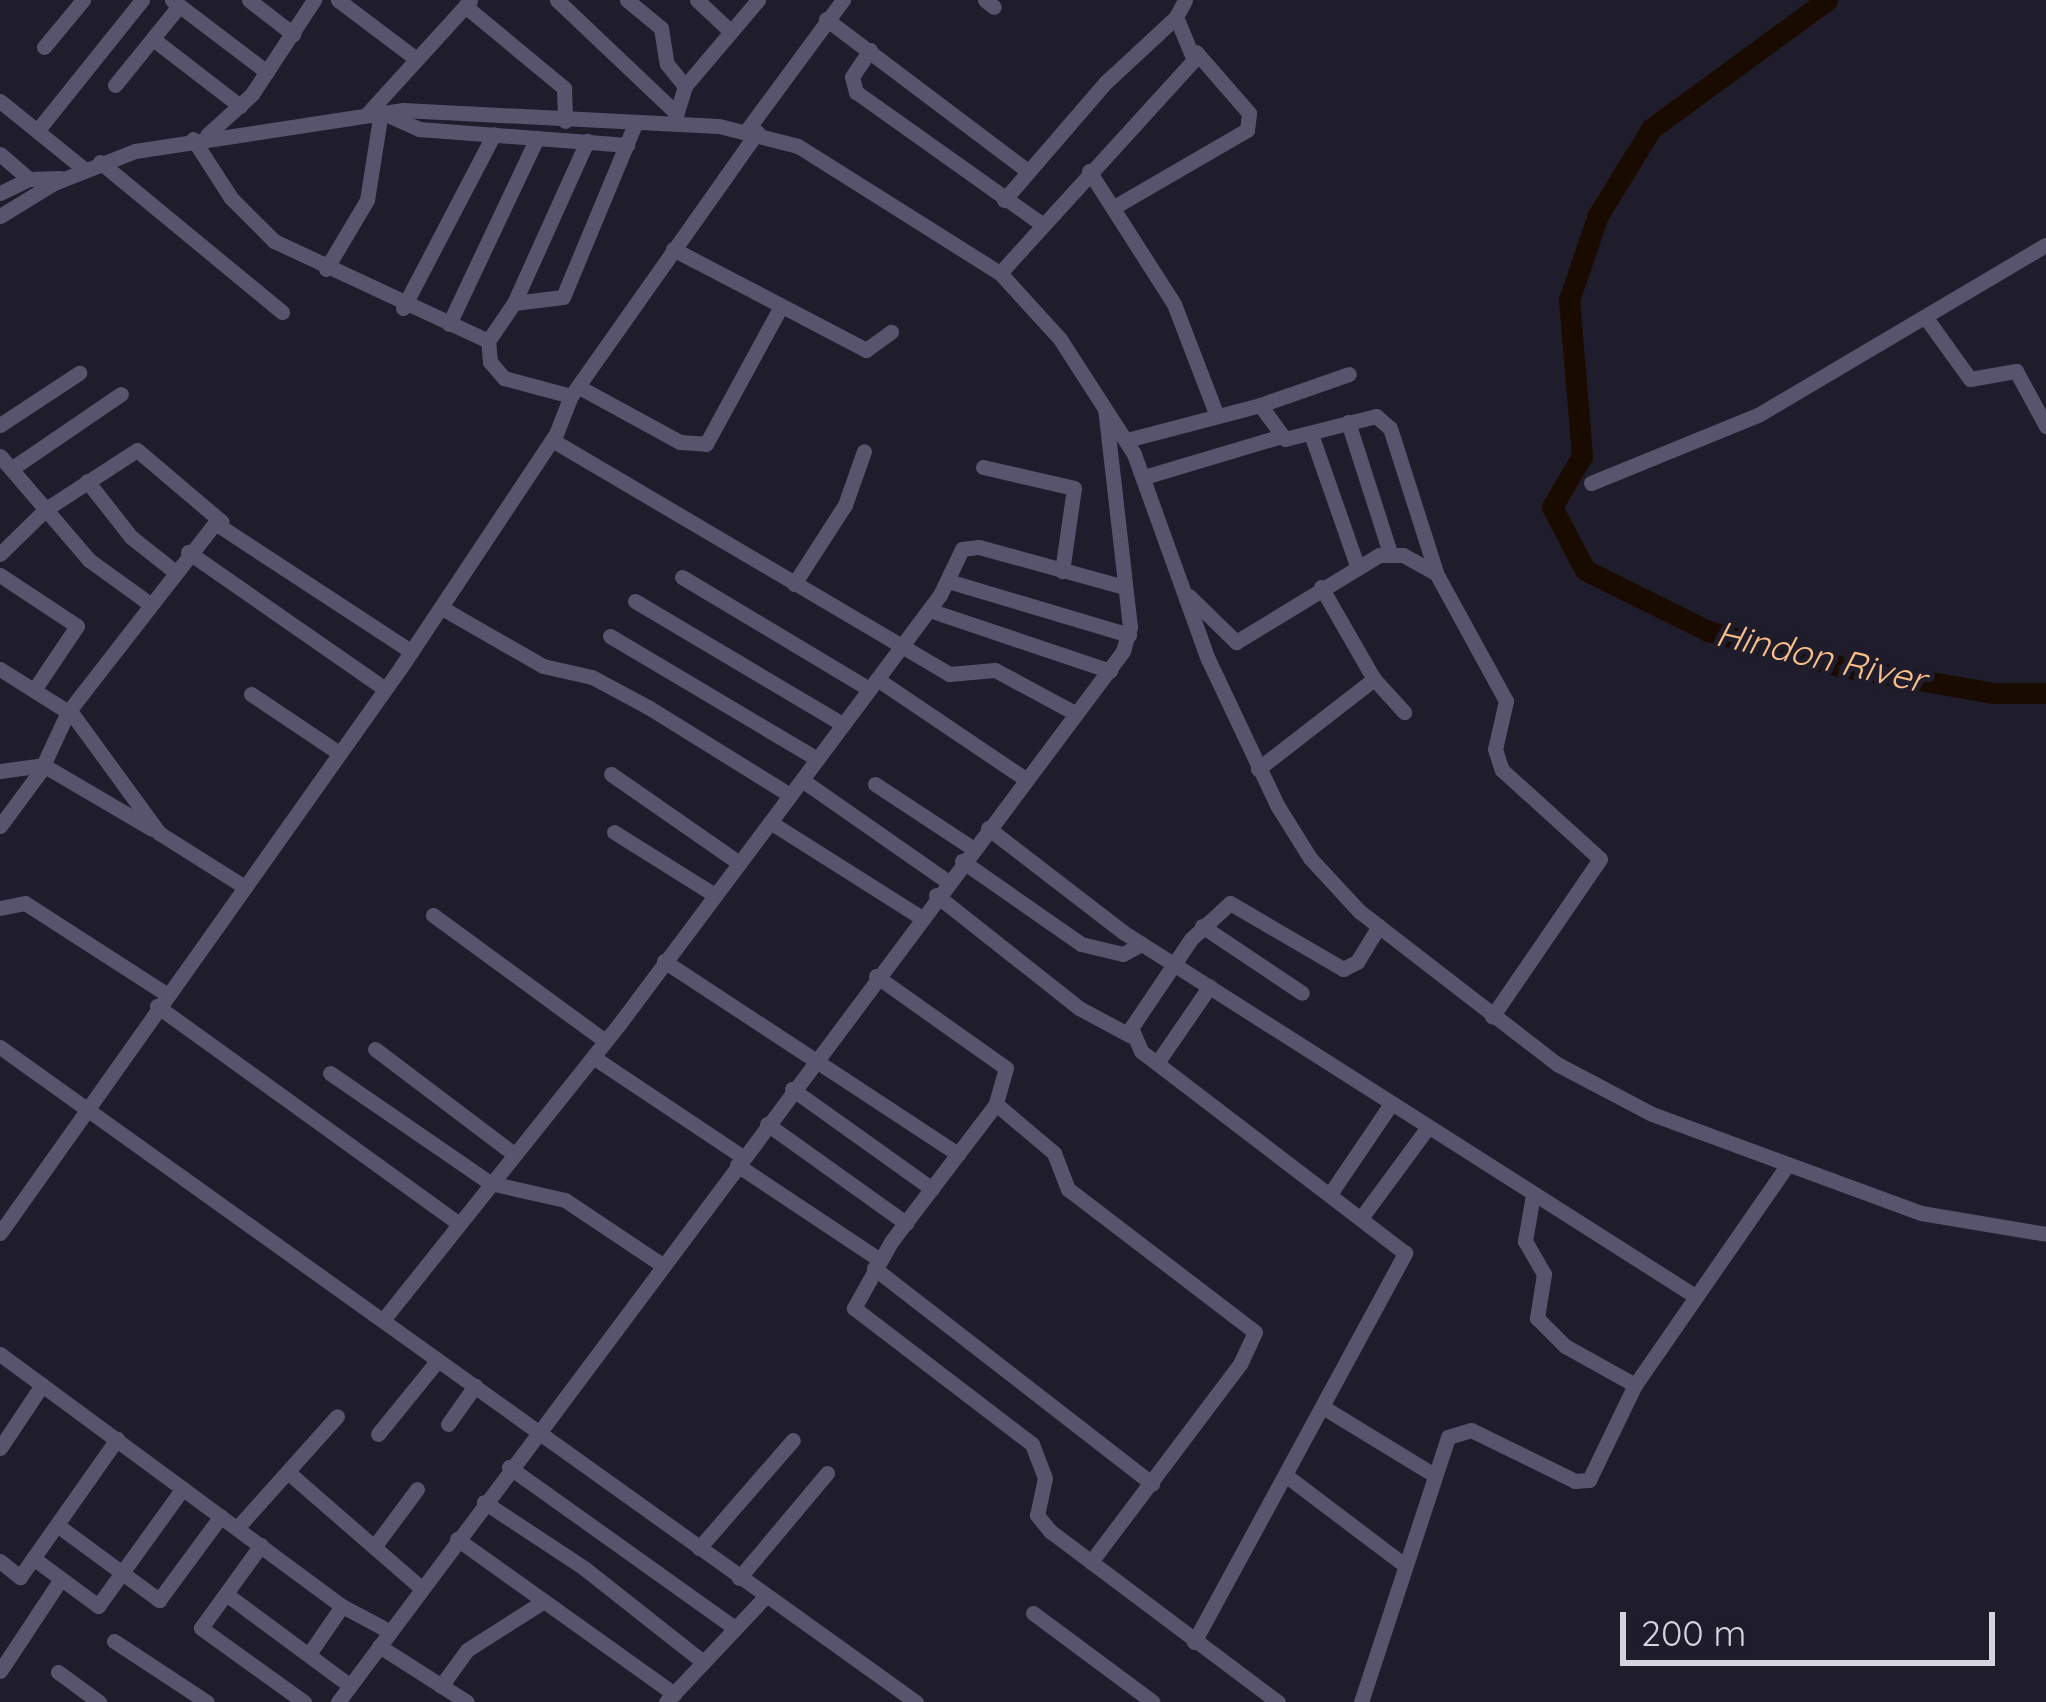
<!DOCTYPE html>
<style>
body{margin:0}
#map{position:relative;width:2046px;height:1702px;overflow:hidden;background:#1f1c2c;font-family:Quicksand,sans-serif}
div>[style]{position:absolute}
[style*='--x']{left:calc(var(--x)*1px);top:calc(var(--y)*1px);width:calc(var(--w)*1px);rotate:calc(var(--a)*1deg)}
.river>*{height:21px;margin:-10.5px;padding:0 10.5px;transform-origin:10.5px;border-radius:10.5px;background:#1a0b00}
.minor>*{height:15px;margin:-7.5px;padding:0 7.5px;transform-origin:7.5px;border-radius:7.5px;background:#58546e}
span{translate:-50% -50%;white-space:nowrap;text-align:center;line-height:1.15;-webkit-text-stroke:10px #1f1c2c;paint-order:stroke}
.water-label{font-size:36px;color:#fbbf88;font-style:italic}
.scale{position:absolute;left:1620px;top:1612px;width:375px;height:54px;box-sizing:border-box;border:6px solid #d4d3de;border-top:0;padding-left:15px;font-size:36px;line-height:42px;white-space:nowrap;color:#d4d3de;-webkit-text-stroke:9px #1f1c2c;paint-order:stroke}
</style>
<div id="map">
<div class="river">
<div style="--x:1827;--y:0;--w:218;--a:143.8"></div>
<div style="--x:1651;--y:129;--w:101;--a:121.6"></div>
<div style="--x:1598;--y:215;--w:90;--a:108.8"></div>
<div style="--x:1569;--y:300;--w:157;--a:85.2"></div>
<div style="--x:1582;--y:456;--w:59;--a:120.5"></div>
<div style="--x:1552;--y:507;--w:71;--a:62.4"></div>
<div style="--x:1585;--y:570;--w:137;--a:26.4"></div>
<div style="--x:1708;--y:631;--w:140;--a:14.9"></div>
<div style="--x:1843;--y:667;--w:152;--a:9.8"></div>
<div style="--x:1993;--y:693;--w:53;--a:0"></div>
</div>
<div class="minor">
<div style="--x:172;--y:0;--w:119;--a:37.2"></div>
<div style="--x:249;--y:0;--w:56;--a:37.7"></div>
<div style="--x:338;--y:0;--w:96;--a:37"></div>
<div style="--x:557;--y:0;--w:164;--a:43.5"></div>
<div style="--x:627;--y:0;--w:44;--a:39.5"></div>
<div style="--x:661;--y:28;--w:36;--a:81"></div>
<div style="--x:667;--y:64;--w:28;--a:51"></div>
<div style="--x:697;--y:0;--w:45;--a:43.2"></div>
<div style="--x:985;--y:0;--w:11;--a:38"></div>
<div style="--x:465;--y:6;--w:129;--a:39.6"></div>
<div style="--x:564;--y:88;--w:33;--a:88"></div>
<div style="--x:826;--y:19;--w:253;--a:37"></div>
<div style="--x:153;--y:39;--w:110;--a:37.6"></div>
<div style="--x:44;--y:47;--w:61;--a:-50.3"></div>
<div style="--x:870;--y:50;--w:32;--a:124"></div>
<div style="--x:852;--y:77;--w:16;--a:75"></div>
<div style="--x:856;--y:92;--w:229;--a:35.4"></div>
<div style="--x:115;--y:85;--w:102;--a:-51"></div>
<div style="--x:0;--y:101;--w:108;--a:39"></div>
<div style="--x:367;--y:114;--w:153;--a:-47.7"></div>
<div style="--x:674;--y:122;--w:38;--a:-73"></div>
<div style="--x:685;--y:86;--w:113;--a:-49.7"></div>
<div style="--x:747;--y:130;--w:162;--a:-53.6"></div>
<div style="--x:37;--y:131;--w:168;--a:-51.3"></div>
<div style="--x:207;--y:135;--w:61;--a:-42.3"></div>
<div style="--x:252;--y:94;--w:113;--a:-56.6"></div>
<div style="--x:193;--y:139;--w:70;--a:57.2"></div>
<div style="--x:231;--y:198;--w:61;--a:45"></div>
<div style="--x:274;--y:241;--w:236;--a:25"></div>
<div style="--x:0;--y:154;--w:38;--a:41"></div>
<div style="--x:100;--y:162;--w:236;--a:39.5"></div>
<div style="--x:1089;--y:171;--w:158;--a:57.4"></div>
<div style="--x:1174;--y:304;--w:120;--a:69"></div>
<div style="--x:0;--y:193;--w:32;--a:-26"></div>
<div style="--x:29;--y:179;--w:31;--a:-2"></div>
<div style="--x:1004;--y:200;--w:156;--a:-49.2"></div>
<div style="--x:1106;--y:82;--w:96;--a:-42.9"></div>
<div style="--x:1114;--y:207;--w:154;--a:-30.1"></div>
<div style="--x:1247;--y:130;--w:17;--a:-83"></div>
<div style="--x:1249;--y:113;--w:81;--a:-131"></div>
<div style="--x:0;--y:216;--w:63;--a:-31.4"></div>
<div style="--x:54;--y:183;--w:87;--a:-21.6"></div>
<div style="--x:135;--y:151;--w:271;--a:-8.7"></div>
<div style="--x:403;--y:110;--w:316;--a:2.9"></div>
<div style="--x:719;--y:126;--w:81;--a:14.2"></div>
<div style="--x:798;--y:146;--w:239;--a:32.2"></div>
<div style="--x:1000;--y:273;--w:89;--a:47.7"></div>
<div style="--x:1060;--y:339;--w:137;--a:57.2"></div>
<div style="--x:1134;--y:454;--w:218;--a:70.2"></div>
<div style="--x:1208;--y:659;--w:161;--a:64.7"></div>
<div style="--x:1277;--y:805;--w:62;--a:58.1"></div>
<div style="--x:1310;--y:858;--w:72;--a:47.2"></div>
<div style="--x:1359;--y:911;--w:250;--a:37.7"></div>
<div style="--x:1557;--y:1064;--w:107;--a:27.8"></div>
<div style="--x:1652;--y:1114;--w:287;--a:20.2"></div>
<div style="--x:1921;--y:1213;--w:127;--a:9.5"></div>
<div style="--x:673;--y:249;--w:218;--a:27.6"></div>
<div style="--x:866;--y:350;--w:31;--a:-36"></div>
<div style="--x:326;--y:269;--w:80;--a:-59.3"></div>
<div style="--x:367;--y:200;--w:89;--a:-81"></div>
<div style="--x:381;--y:112;--w:42;--a:24.1"></div>
<div style="--x:419;--y:129;--w:209;--a:4.4"></div>
<div style="--x:1000;--y:273;--w:288;--a:-47.7"></div>
<div style="--x:1194;--y:60;--w:47;--a:-112.7"></div>
<div style="--x:1176;--y:17;--w:19;--a:-62"></div>
<div style="--x:514;--y:303;--w:178;--a:-65.7"></div>
<div style="--x:403;--y:308;--w:196;--a:-62.4"></div>
<div style="--x:1926;--y:318;--w:75;--a:54.2"></div>
<div style="--x:1970;--y:379;--w:47;--a:-9.9"></div>
<div style="--x:2016;--y:371;--w:63;--a:61.4"></div>
<div style="--x:449;--y:324;--w:206;--a:-64.7"></div>
<div style="--x:579;--y:387;--w:115;--a:28.6"></div>
<div style="--x:680;--y:442;--w:26;--a:4"></div>
<div style="--x:706;--y:444;--w:155;--a:-61.4"></div>
<div style="--x:571;--y:396;--w:323;--a:-54.8"></div>
<div style="--x:1260;--y:405;--w:94;--a:-19.2"></div>
<div style="--x:1348;--y:422;--w:138;--a:72.2"></div>
<div style="--x:0;--y:425;--w:95;--a:-33.4"></div>
<div style="--x:1311;--y:434;--w:139;--a:70.7"></div>
<div style="--x:552;--y:440;--w:461;--a:30.5"></div>
<div style="--x:949;--y:674;--w:46;--a:-5"></div>
<div style="--x:995;--y:670;--w:91;--a:28.3"></div>
<div style="--x:1127;--y:440;--w:138;--a:-14.7"></div>
<div style="--x:1260;--y:405;--w:42;--a:53.7"></div>
<div style="--x:1285;--y:439;--w:94;--a:-14.2"></div>
<div style="--x:1376;--y:416;--w:18;--a:41"></div>
<div style="--x:1390;--y:428;--w:151;--a:72.3"></div>
<div style="--x:0;--y:456;--w:137;--a:49.4"></div>
<div style="--x:89;--y:560;--w:75;--a:35.8"></div>
<div style="--x:983;--y:467;--w:93;--a:13"></div>
<div style="--x:1074;--y:488;--w:84;--a:98.2"></div>
<div style="--x:11;--y:469;--w:133;--a:-34.3"></div>
<div style="--x:1144;--y:477;--w:140;--a:-16.6"></div>
<div style="--x:87;--y:481;--w:71;--a:51.8"></div>
<div style="--x:131;--y:537;--w:55;--a:38.3"></div>
<div style="--x:1591;--y:483;--w:180;--a:-22.2"></div>
<div style="--x:1758;--y:415;--w:334;--a:-30.6"></div>
<div style="--x:188;--y:552;--w:240;--a:34.8"></div>
<div style="--x:0;--y:554;--w:64;--a:-44.4"></div>
<div style="--x:46;--y:509;--w:108;--a:-33"></div>
<div style="--x:137;--y:450;--w:111;--a:40.3"></div>
<div style="--x:0;--y:575;--w:92;--a:33.5"></div>
<div style="--x:77;--y:626;--w:77;--a:123.9"></div>
<div style="--x:682;--y:577;--w:218;--a:30.9"></div>
<div style="--x:948;--y:581;--w:189;--a:16.6"></div>
<div style="--x:794;--y:584;--w:94;--a:-57.2"></div>
<div style="--x:845;--y:505;--w:57;--a:-70.6"></div>
<div style="--x:1321;--y:587;--w:106;--a:60.1"></div>
<div style="--x:1374;--y:679;--w:45;--a:47.7"></div>
<div style="--x:1189;--y:596;--w:66;--a:44.4"></div>
<div style="--x:1236;--y:642;--w:167;--a:-31.3"></div>
<div style="--x:1379;--y:555;--w:24;--a:0"></div>
<div style="--x:1403;--y:555;--w:38;--a:29"></div>
<div style="--x:1436;--y:573;--w:146;--a:61.3"></div>
<div style="--x:1506;--y:701;--w:49;--a:102.9"></div>
<div style="--x:1495;--y:749;--w:22;--a:72"></div>
<div style="--x:1502;--y:770;--w:132;--a:42.2"></div>
<div style="--x:1600;--y:859;--w:191;--a:124.4"></div>
<div style="--x:635;--y:601;--w:241;--a:30.7"></div>
<div style="--x:442;--y:608;--w:116;--a:29.9"></div>
<div style="--x:543;--y:666;--w:50;--a:12.7"></div>
<div style="--x:592;--y:677;--w:64;--a:28.2"></div>
<div style="--x:648;--y:707;--w:167;--a:31.8"></div>
<div style="--x:929;--y:610;--w:191;--a:18.6"></div>
<div style="--x:610;--y:636;--w:241;--a:30.7"></div>
<div style="--x:0;--y:669;--w:86;--a:32.2"></div>
<div style="--x:73;--y:715;--w:146;--a:53.9"></div>
<div style="--x:159;--y:833;--w:99;--a:32.2"></div>
<div style="--x:877;--y:679;--w:177;--a:34"></div>
<div style="--x:251;--y:694;--w:106;--a:33.8"></div>
<div style="--x:1258;--y:769;--w:147;--a:-37.8"></div>
<div style="--x:0;--y:771;--w:43;--a:-7.9"></div>
<div style="--x:43;--y:765;--w:126;--a:30.4"></div>
<div style="--x:611;--y:774;--w:156;--a:34.8"></div>
<div style="--x:802;--y:780;--w:177;--a:34.9"></div>
<div style="--x:875;--y:784;--w:116;--a:33.4"></div>
<div style="--x:770;--y:822;--w:178;--a:32.3"></div>
<div style="--x:0;--y:826;--w:67;--a:-53.5"></div>
<div style="--x:40;--y:772;--w:66;--a:-65"></div>
<div style="--x:68;--y:712;--w:239;--a:-52.1"></div>
<div style="--x:215;--y:523;--w:235;--a:33.2"></div>
<div style="--x:988;--y:828;--w:170;--a:37.6"></div>
<div style="--x:1123;--y:932;--w:678;--a:32.47"></div>
<div style="--x:614;--y:832;--w:119;--a:32"></div>
<div style="--x:962;--y:861;--w:145;--a:34.9"></div>
<div style="--x:1081;--y:944;--w:43;--a:13.4"></div>
<div style="--x:1123;--y:954;--w:21;--a:-29"></div>
<div style="--x:936;--y:895;--w:182;--a:38.3"></div>
<div style="--x:1079;--y:1008;--w:59;--a:28.3"></div>
<div style="--x:0;--y:908;--w:25;--a:-11"></div>
<div style="--x:25;--y:903;--w:168;--a:32.8"></div>
<div style="--x:433;--y:915;--w:213;--a:36.2"></div>
<div style="--x:1202;--y:926;--w:120;--a:33.8"></div>
<div style="--x:664;--y:961;--w:352;--a:33.3"></div>
<div style="--x:876;--y:976;--w:159;--a:35.3"></div>
<div style="--x:1006;--y:1068;--w:37;--a:106"></div>
<div style="--x:996;--y:1104;--w:173;--a:127.3"></div>
<div style="--x:891;--y:1242;--w:76;--a:119.3"></div>
<div style="--x:854;--y:1308;--w:224;--a:37.4"></div>
<div style="--x:1032;--y:1444;--w:36;--a:69"></div>
<div style="--x:1045;--y:1478;--w:38;--a:102"></div>
<div style="--x:1037;--y:1515;--w:21;--a:51"></div>
<div style="--x:1050;--y:1531;--w:285;--a:36.9"></div>
<div style="--x:157;--y:1006;--w:371;--a:35.8"></div>
<div style="--x:0;--y:1047;--w:1126;--a:35.57"></div>
<div style="--x:375;--y:1049;--w:174;--a:37.1"></div>
<div style="--x:593;--y:1057;--w:180;--a:33.7"></div>
<div style="--x:1157;--y:1063;--w:93;--a:-55.5"></div>
<div style="--x:330;--y:1073;--w:194;--a:34.5"></div>
<div style="--x:490;--y:1183;--w:77;--a:12.8"></div>
<div style="--x:565;--y:1200;--w:117;--a:33.8"></div>
<div style="--x:792;--y:1089;--w:172;--a:35.5"></div>
<div style="--x:996;--y:1104;--w:76;--a:40.2"></div>
<div style="--x:1054;--y:1153;--w:39;--a:69"></div>
<div style="--x:1068;--y:1189;--w:235;--a:37.4"></div>
<div style="--x:1255;--y:1332;--w:35;--a:115"></div>
<div style="--x:1240;--y:1364;--w:248;--a:127"></div>
<div style="--x:767;--y:1124;--w:171;--a:35.5"></div>
<div style="--x:737;--y:1165;--w:172;--a:33.6"></div>
<div style="--x:1330;--y:1194;--w:109;--a:-55.9"></div>
<div style="--x:1533;--y:1195;--w:47;--a:99.9"></div>
<div style="--x:1525;--y:1241;--w:38;--a:60"></div>
<div style="--x:1544;--y:1274;--w:45;--a:99"></div>
<div style="--x:1537;--y:1318;--w:40;--a:45"></div>
<div style="--x:1565;--y:1346;--w:80;--a:29.1"></div>
<div style="--x:1361;--y:1218;--w:113;--a:-53.6"></div>
<div style="--x:0;--y:1233;--w:694;--a:-54.68"></div>
<div style="--x:401;--y:667;--w:280;--a:-56.4"></div>
<div style="--x:556;--y:434;--w:41;--a:-68.5"></div>
<div style="--x:571;--y:396;--w:69;--a:-165"></div>
<div style="--x:504;--y:378;--w:21;--a:-131"></div>
<div style="--x:490;--y:362;--w:21;--a:-95"></div>
<div style="--x:488;--y:341;--w:46;--a:-55.6"></div>
<div style="--x:514;--y:303;--w:49;--a:-7"></div>
<div style="--x:563;--y:297;--w:187;--a:-67.4"></div>
<div style="--x:874;--y:1268;--w:352;--a:37.8"></div>
<div style="--x:383;--y:1320;--w:380;--a:-51.4"></div>
<div style="--x:620;--y:1023;--w:534;--a:-53.22"></div>
<div style="--x:940;--y:595;--w:51;--a:-64.4"></div>
<div style="--x:962;--y:549;--w:17;--a:-7"></div>
<div style="--x:979;--y:547;--w:147;--a:15.4"></div>
<div style="--x:0;--y:1354;--w:425;--a:36.4"></div>
<div style="--x:342;--y:1606;--w:55;--a:28"></div>
<div style="--x:1326;--y:1409;--w:127;--a:31.4"></div>
<div style="--x:448;--y:1424;--w:47;--a:-54.6"></div>
<div style="--x:378;--y:1434;--w:95;--a:-51"></div>
<div style="--x:0;--y:1448;--w:76;--a:-56.3"></div>
<div style="--x:509;--y:1467;--w:277;--a:35.5"></div>
<div style="--x:290;--y:1474;--w:174;--a:41"></div>
<div style="--x:1288;--y:1477;--w:144;--a:37.1"></div>
<div style="--x:484;--y:1502;--w:120;--a:33.4"></div>
<div style="--x:584;--y:1568;--w:152;--a:38.3"></div>
<div style="--x:57;--y:1525;--w:127;--a:36.3"></div>
<div style="--x:159;--y:1600;--w:104;--a:-53.6"></div>
<div style="--x:237;--y:1528;--w:150;--a:-48.2"></div>
<div style="--x:457;--y:1539;--w:267;--a:35.5"></div>
<div style="--x:261;--y:1545;--w:102;--a:125.9"></div>
<div style="--x:201;--y:1628;--w:127;--a:35.7"></div>
<div style="--x:374;--y:1547;--w:72;--a:-53.4"></div>
<div style="--x:699;--y:1548;--w:143;--a:-49"></div>
<div style="--x:33;--y:1558;--w:81;--a:36.4"></div>
<div style="--x:98;--y:1606;--w:145;--a:-54.2"></div>
<div style="--x:0;--y:1561;--w:26;--a:39"></div>
<div style="--x:20;--y:1577;--w:169;--a:-54.9"></div>
<div style="--x:739;--y:1578;--w:137;--a:-50"></div>
<div style="--x:226;--y:1594;--w:153;--a:36.5"></div>
<div style="--x:1033;--y:1613;--w:149;--a:36.6"></div>
<div style="--x:114;--y:1641;--w:111;--a:33.3"></div>
<div style="--x:1194;--y:1642;--w:443;--a:-61.5"></div>
<div style="--x:1405;--y:1253;--w:332;--a:-142.6"></div>
<div style="--x:1141;--y:1051;--w:25;--a:-113"></div>
<div style="--x:1131;--y:1028;--w:107;--a:-56"></div>
<div style="--x:1191;--y:939;--w:53;--a:-42.7"></div>
<div style="--x:1230;--y:903;--w:131;--a:30.3"></div>
<div style="--x:1343;--y:969;--w:16;--a:-27"></div>
<div style="--x:1357;--y:962;--w:42;--a:-58.6"></div>
<div style="--x:379;--y:1646;--w:104;--a:32.5"></div>
<div style="--x:309;--y:1654;--w:58;--a:-55.5"></div>
<div style="--x:0;--y:1671;--w:110;--a:-56.5"></div>
<div style="--x:58;--y:1672;--w:51;--a:36.2"></div>
<div style="--x:441;--y:1686;--w:44;--a:-54.2"></div>
<div style="--x:467;--y:1650;--w:91;--a:-32.5"></div>
<div style="--x:338;--y:1702;--w:1312;--a:-53.24"></div>
<div style="--x:1123;--y:651;--w:25;--a:-74"></div>
<div style="--x:1130;--y:627;--w:219;--a:-96.5"></div>
<div style="--x:666;--y:1702;--w:144;--a:-46.7"></div>
<div style="--x:1361;--y:1702;--w:279;--a:-71.8"></div>
<div style="--x:1448;--y:1437;--w:24;--a:-17"></div>
<div style="--x:1471;--y:1430;--w:116;--a:26.1"></div>
<div style="--x:1575;--y:1481;--w:14;--a:-4"></div>
<div style="--x:1589;--y:1480;--w:106;--a:-64.2"></div>
<div style="--x:1635;--y:1385;--w:265;--a:-55.3"></div>
</div>
<div class="water-label">
<span style="left:1821px;top:656px;rotate:13deg">Hindon River</span>
</div>
<div class="scale">200 m</div>
</div>
